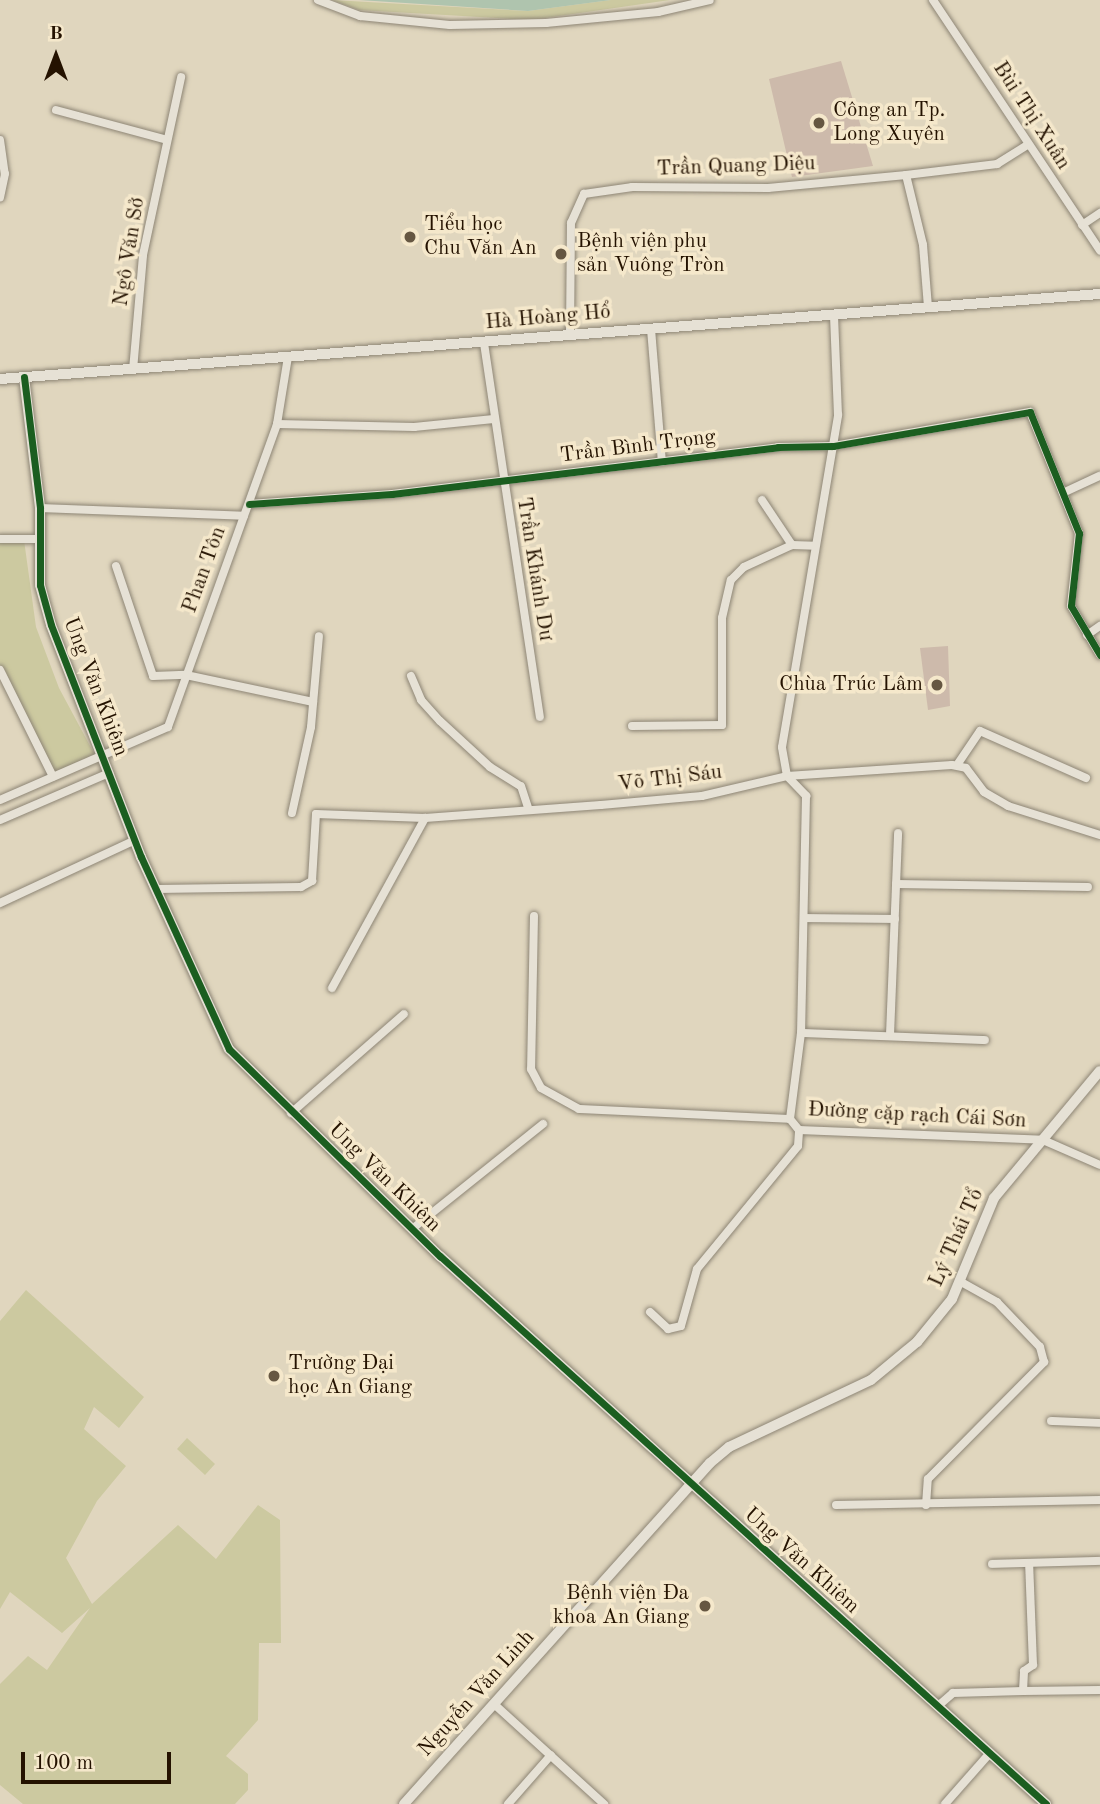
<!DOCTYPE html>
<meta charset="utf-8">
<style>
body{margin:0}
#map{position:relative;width:1100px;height:1804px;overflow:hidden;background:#e0d6be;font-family:"Old Standard TT",serif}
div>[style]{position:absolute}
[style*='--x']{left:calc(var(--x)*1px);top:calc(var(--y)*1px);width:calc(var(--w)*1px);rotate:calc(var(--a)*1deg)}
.green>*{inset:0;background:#ccc9a0}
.water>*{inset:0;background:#afc4ae}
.building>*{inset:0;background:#cdbaab}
.roads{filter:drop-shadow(0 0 2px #8d8575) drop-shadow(0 0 2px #8d8575)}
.minor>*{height:8px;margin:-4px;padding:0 4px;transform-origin:4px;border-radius:4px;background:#e6e1d5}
.tertiary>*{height:10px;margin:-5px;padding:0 5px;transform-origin:5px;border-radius:5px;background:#e6e1d5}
.secondary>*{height:10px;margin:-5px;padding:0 5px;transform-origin:5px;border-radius:5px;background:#e6e1d5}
.cycleway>*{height:7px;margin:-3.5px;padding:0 3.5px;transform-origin:3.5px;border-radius:3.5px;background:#1b5e20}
.dots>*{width:19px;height:19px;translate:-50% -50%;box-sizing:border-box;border:4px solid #f5e8cb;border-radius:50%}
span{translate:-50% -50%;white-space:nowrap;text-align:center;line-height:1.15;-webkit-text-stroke:7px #f5e8cb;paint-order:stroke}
.poi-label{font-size:21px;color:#241200}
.left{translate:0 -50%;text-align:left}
.right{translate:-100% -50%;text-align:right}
.street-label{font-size:21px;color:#241200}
.north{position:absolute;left:21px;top:21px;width:70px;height:70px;-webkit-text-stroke:5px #f5e8cb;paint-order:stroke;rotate:0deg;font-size:19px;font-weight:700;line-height:28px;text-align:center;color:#241200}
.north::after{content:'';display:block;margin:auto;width:24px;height:32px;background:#241200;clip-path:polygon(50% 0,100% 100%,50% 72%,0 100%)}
.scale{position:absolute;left:21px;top:1752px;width:150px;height:32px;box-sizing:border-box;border:4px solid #241200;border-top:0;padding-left:9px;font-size:21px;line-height:24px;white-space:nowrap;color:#241200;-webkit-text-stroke:5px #f5e8cb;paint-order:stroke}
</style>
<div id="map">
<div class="green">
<div style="clip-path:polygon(332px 0,528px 11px,611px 0,670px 0,531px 20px,359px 10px)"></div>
<div style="clip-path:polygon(0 540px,24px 540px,36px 627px,59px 688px,96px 757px,53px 777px,0 670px)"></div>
<div style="clip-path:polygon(26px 1290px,144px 1397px,119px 1428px,94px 1407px,84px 1429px,126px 1466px,97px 1501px,66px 1558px,92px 1604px,178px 1525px,216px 1559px,258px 1505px,280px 1520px,281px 1643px,259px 1643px,258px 1720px,226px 1756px,248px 1774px,248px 1790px,235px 1804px,23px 1804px,0 1785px,0 1684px,28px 1656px,47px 1670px,90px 1608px,62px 1633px,10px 1592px,0 1609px,0 1321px)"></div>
<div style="clip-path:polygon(187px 1438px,215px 1464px,205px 1475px,177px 1449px)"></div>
</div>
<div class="water">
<div style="clip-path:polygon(359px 0,611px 0,528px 11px)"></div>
</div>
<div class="building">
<div style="clip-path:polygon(841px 61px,873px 166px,792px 177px,769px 79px)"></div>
<div style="clip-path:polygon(948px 646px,950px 706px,928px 710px,920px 648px)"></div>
</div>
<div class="roads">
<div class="minor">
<div style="--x:318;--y:0;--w:45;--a:20.9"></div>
<div style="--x:360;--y:16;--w:90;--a:5.7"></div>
<div style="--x:450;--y:25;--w:96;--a:-1.2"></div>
<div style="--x:546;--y:23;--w:113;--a:-5.6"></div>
<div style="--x:658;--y:12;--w:53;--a:-13"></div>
<div style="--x:933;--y:0;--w:301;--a:56.3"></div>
<div style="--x:56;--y:110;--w:115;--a:15.1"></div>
<div style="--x:0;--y:140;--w:34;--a:82"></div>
<div style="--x:5;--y:174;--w:24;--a:102"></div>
<div style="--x:906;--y:175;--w:72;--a:76.3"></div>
<div style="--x:923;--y:245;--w:62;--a:85.4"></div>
<div style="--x:1082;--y:225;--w:22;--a:-34"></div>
<div style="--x:651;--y:329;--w:133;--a:85.3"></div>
<div style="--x:570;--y:335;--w:112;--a:-89.5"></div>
<div style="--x:571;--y:223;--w:32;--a:-66"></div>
<div style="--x:584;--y:194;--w:49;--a:-8.3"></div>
<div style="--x:632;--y:187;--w:136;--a:0.4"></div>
<div style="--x:768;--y:188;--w:139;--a:-5.4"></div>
<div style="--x:906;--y:175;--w:92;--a:-6.9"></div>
<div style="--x:997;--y:164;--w:36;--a:-32"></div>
<div style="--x:484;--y:343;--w:378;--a:81.5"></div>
<div style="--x:133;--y:370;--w:115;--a:-85"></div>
<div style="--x:143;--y:255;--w:182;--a:-77.9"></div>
<div style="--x:277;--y:424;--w:137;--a:1.3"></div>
<div style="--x:414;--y:427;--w:80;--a:-5.7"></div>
<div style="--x:1065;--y:492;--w:38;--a:-25"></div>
<div style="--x:762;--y:500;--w:54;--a:56.3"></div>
<div style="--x:249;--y:504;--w:143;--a:-4"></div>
<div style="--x:392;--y:494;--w:389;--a:-6.9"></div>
<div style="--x:778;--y:447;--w:55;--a:-1"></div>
<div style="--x:833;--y:446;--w:200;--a:-9.8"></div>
<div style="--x:1030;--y:412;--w:131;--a:68"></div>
<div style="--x:1079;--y:533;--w:73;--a:96.3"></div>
<div style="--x:1071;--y:606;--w:57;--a:59.4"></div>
<div style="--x:40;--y:508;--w:204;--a:2.2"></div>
<div style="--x:0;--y:539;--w:40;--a:0"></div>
<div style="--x:116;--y:566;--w:116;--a:71.4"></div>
<div style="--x:153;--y:676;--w:33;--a:-2"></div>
<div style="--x:186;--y:675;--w:130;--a:12"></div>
<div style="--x:1087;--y:635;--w:16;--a:-35"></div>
<div style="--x:0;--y:670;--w:119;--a:63.6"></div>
<div style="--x:411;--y:676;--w:26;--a:67"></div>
<div style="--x:421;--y:700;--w:28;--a:48"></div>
<div style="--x:440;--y:721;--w:68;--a:42.6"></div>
<div style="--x:490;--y:767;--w:36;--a:32"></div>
<div style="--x:521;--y:786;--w:25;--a:72"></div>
<div style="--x:632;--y:726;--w:90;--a:-0.6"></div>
<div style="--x:722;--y:725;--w:107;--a:-90"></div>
<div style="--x:722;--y:618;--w:39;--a:-77"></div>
<div style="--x:731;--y:580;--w:18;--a:-45"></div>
<div style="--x:744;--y:567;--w:53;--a:-24.6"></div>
<div style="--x:792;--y:545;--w:23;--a:2"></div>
<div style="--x:957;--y:765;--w:41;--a:-55.9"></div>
<div style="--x:980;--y:731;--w:116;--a:23.9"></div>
<div style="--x:787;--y:776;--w:28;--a:46"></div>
<div style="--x:806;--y:796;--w:237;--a:91.2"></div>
<div style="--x:801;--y:1033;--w:87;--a:97.3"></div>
<div style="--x:790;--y:1119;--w:14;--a:51"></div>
<div style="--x:799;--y:1130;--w:244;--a:2.3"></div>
<div style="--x:1043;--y:1140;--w:62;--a:23.7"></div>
<div style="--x:787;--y:776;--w:29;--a:-100"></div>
<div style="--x:782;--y:747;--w:337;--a:-80.4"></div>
<div style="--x:838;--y:415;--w:101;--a:-92.3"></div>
<div style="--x:0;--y:800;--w:183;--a:-23.5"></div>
<div style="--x:168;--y:727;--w:322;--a:-70.2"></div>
<div style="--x:277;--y:424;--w:68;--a:-80.7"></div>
<div style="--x:292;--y:813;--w:88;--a:-77.5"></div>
<div style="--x:311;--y:727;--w:91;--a:-85"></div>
<div style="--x:0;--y:820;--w:119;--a:-23.3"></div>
<div style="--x:896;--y:884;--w:192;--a:0.9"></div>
<div style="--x:156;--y:889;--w:145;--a:-0.8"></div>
<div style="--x:301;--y:887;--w:13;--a:-29"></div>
<div style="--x:312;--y:881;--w:67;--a:-86.6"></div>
<div style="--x:316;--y:814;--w:109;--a:2.1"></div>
<div style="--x:425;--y:818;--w:176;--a:-4.2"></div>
<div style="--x:601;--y:805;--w:101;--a:-5.1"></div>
<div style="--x:702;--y:796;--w:87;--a:-13.2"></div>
<div style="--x:787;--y:776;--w:165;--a:-3.8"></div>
<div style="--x:952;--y:765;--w:14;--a:12"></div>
<div style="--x:966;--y:768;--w:30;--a:53"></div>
<div style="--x:984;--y:792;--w:28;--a:30"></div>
<div style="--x:1008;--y:806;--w:96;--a:17.5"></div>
<div style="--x:0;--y:903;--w:149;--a:-25"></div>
<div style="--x:534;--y:916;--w:153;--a:91.1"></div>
<div style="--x:531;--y:1069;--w:21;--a:62"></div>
<div style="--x:541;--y:1088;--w:43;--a:28.9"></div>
<div style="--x:579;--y:1109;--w:211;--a:2.7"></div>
<div style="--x:804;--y:918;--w:91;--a:0.6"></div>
<div style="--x:332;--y:988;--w:194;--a:-61.3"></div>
<div style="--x:801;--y:1033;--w:184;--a:2.2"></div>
<div style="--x:890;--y:1035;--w:202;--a:-87.7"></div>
<div style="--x:291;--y:1113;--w:150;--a:-41.2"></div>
<div style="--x:412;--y:1229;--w:168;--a:-38.7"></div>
<div style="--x:650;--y:1312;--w:25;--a:43"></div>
<div style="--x:668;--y:1329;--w:13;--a:-13"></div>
<div style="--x:681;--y:1326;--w:59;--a:-74.3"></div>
<div style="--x:697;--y:1269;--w:159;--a:-50.6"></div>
<div style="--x:798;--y:1146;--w:16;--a:-86"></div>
<div style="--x:1051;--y:1421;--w:49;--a:2.3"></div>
<div style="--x:836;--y:1505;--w:264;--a:-1.1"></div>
<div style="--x:926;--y:1505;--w:26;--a:-86"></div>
<div style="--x:928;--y:1479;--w:165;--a:-45.2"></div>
<div style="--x:1044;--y:1362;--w:16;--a:-105"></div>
<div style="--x:1040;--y:1347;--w:62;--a:-133.7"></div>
<div style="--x:997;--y:1302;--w:41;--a:-150.9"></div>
<div style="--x:992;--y:1564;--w:108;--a:-1.6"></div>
<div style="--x:1023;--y:1691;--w:77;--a:-0.7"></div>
<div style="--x:494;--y:1704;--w:149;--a:42.3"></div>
<div style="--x:938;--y:1706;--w:20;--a:-41"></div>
<div style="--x:953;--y:1693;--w:70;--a:-1.6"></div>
<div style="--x:1023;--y:1691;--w:20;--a:-87"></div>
<div style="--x:1024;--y:1671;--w:11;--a:-34"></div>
<div style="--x:1033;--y:1665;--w:102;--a:-92.2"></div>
<div style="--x:508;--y:1804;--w:65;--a:-48.7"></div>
<div style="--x:945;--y:1804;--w:68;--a:-48.6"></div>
</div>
<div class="tertiary">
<div style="--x:24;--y:377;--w:132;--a:83"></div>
<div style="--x:40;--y:508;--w:77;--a:90"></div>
<div style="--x:40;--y:585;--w:41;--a:74.6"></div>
<div style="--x:51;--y:625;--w:249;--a:68.8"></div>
<div style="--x:141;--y:857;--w:211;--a:65.4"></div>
<div style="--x:229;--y:1049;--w:296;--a:44.5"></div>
<div style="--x:440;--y:1256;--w:817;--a:42.12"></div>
<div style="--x:404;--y:1804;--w:458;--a:-48.1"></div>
<div style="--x:710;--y:1463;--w:25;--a:-40"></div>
<div style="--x:729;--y:1447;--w:157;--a:-25.3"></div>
<div style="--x:871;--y:1380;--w:60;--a:-39.6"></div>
<div style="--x:917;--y:1342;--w:55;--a:-50.9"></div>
<div style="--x:952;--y:1299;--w:109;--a:-67.4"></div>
<div style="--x:994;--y:1198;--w:165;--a:-50.2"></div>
</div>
<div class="secondary">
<div style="--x:0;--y:379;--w:1103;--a:-4.42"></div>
</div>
</div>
<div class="cycleway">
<div style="--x:24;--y:377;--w:132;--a:83"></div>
<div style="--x:40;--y:508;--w:77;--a:90"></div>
<div style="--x:40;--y:585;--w:41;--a:74.6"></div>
<div style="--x:51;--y:625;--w:249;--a:68.8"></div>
<div style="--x:141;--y:857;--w:211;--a:65.4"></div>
<div style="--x:229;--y:1049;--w:296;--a:44.5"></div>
<div style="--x:440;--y:1256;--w:817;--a:42.12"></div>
<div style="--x:249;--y:504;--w:143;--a:-4"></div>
<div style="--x:392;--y:494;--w:389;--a:-6.9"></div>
<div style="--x:778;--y:447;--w:55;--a:-1"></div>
<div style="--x:833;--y:446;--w:200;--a:-9.8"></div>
<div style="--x:1030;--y:412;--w:131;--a:68"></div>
<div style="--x:1079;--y:533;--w:73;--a:96.3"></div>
<div style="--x:1071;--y:606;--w:57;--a:59.4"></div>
</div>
<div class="dots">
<div style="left:819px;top:123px;background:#665742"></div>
<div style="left:410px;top:237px;background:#665742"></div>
<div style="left:561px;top:254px;background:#665742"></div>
<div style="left:937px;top:685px;background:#665742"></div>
<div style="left:274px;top:1376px;background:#665742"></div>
<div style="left:705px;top:1606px;background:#665742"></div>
</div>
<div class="poi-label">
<span class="left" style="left:833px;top:123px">Công an Tp.<br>Long Xuyên</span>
<span class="left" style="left:424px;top:237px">Tiểu học<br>Chu Văn An</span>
<span class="left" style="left:577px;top:254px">Bệnh viện phụ<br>sản Vuông Tròn</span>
<span class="right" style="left:923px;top:685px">Chùa Trúc Lâm</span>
<span class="left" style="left:288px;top:1376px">Trường Đại<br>học An Giang</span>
<span class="right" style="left:689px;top:1606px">Bệnh viện Đa<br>khoa An Giang</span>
</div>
<div class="street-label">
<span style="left:1031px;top:116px;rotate:57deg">Bùi Thị Xuân</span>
<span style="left:736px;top:167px;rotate:-2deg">Trần Quang Diệu</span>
<span style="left:130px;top:252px;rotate:-81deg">Ngô Văn Sở</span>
<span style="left:548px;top:318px;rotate:-5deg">Hà Hoàng Hổ</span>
<span style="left:638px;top:447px;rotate:-7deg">Trần Bình Trọng</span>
<span style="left:534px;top:569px;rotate:81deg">Trần Khánh Dư</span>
<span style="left:205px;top:570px;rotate:-70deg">Phan Tôn</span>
<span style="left:95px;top:687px;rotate:69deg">Ung Văn Khiêm</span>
<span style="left:670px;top:779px;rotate:-7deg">Võ Thị Sáu</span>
<span style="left:917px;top:1116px;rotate:3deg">Đường cặp rạch Cái Sơn</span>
<span style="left:384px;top:1178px;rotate:44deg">Ung Văn Khiêm</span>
<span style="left:957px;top:1238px;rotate:-66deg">Lý Thái Tổ</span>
<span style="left:801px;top:1561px;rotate:42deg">Ung Văn Khiêm</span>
<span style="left:477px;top:1694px;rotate:-48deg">Nguyễn Văn Linh</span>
</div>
<div class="north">B</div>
<div class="scale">100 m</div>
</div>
